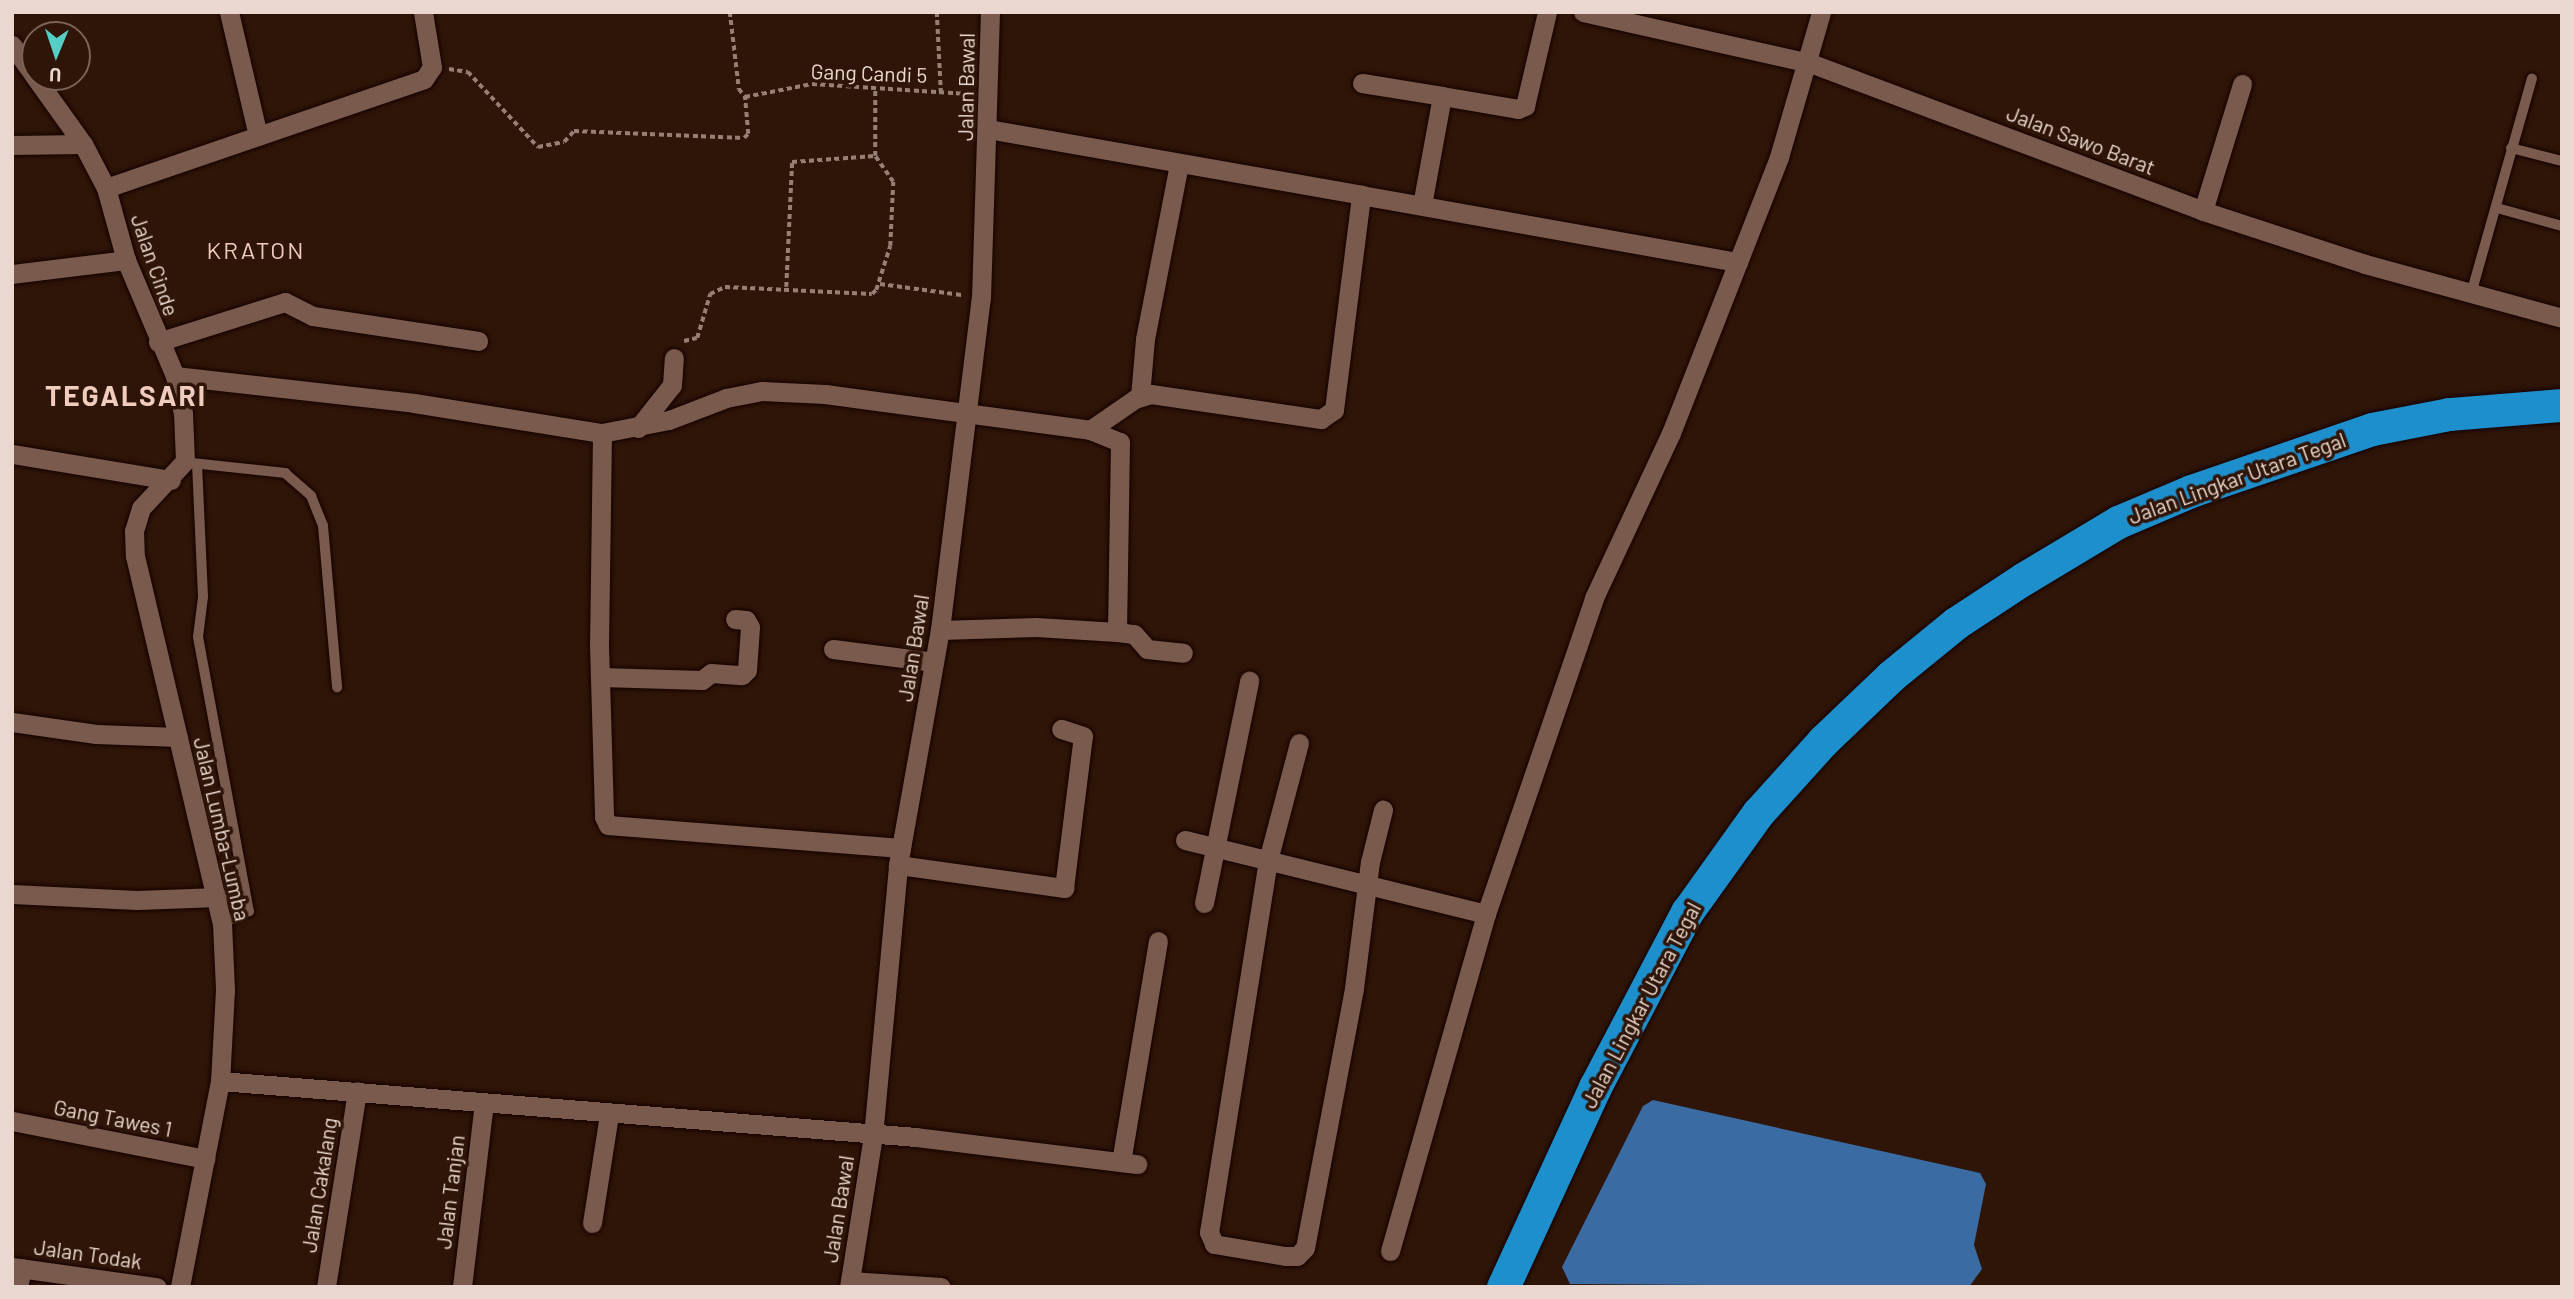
<!DOCTYPE html>
<style>
body{margin:0}
#map{position:relative;width:2574px;height:1299px;overflow:hidden;background:#2f1508;font-family:Barlow,sans-serif}
div>[style]{position:absolute}
[style*='--x']{left:calc(var(--x)*1px);top:calc(var(--y)*1px);width:calc(var(--w)*1px);rotate:calc(var(--a)*1deg)}
.water>*{inset:0;background:#3a6ba3}
.path>*{height:3.5px;margin-top:-1.75px;transform-origin:0;background:repeating-linear-gradient(90deg,#968076 0 5px,transparent 0 8.5px)}
.roads{filter:drop-shadow(0 0 2px #150200) drop-shadow(0 0 2px #150200)}
.lane>*{height:10px;margin:-5px;padding:0 5px;transform-origin:5px;border-radius:5px;background:#795a4c}
.street>*{height:19px;margin:-9.5px;padding:0 9.5px;transform-origin:9.5px;border-radius:9.5px;background:#795a4c}
.highway>*{height:33px;margin:-16.5px;padding:0 16.5px;transform-origin:16.5px;border-radius:16.5px;background:#1d8fcc}
span{translate:-50% -50%;white-space:nowrap;text-align:center;line-height:1.15;-webkit-text-stroke:7px #2f1508;paint-order:stroke}
.street-label{font-size:21px;color:#ead8d0}
.quarter-label{font-size:24px;color:#f0ccbc;letter-spacing:2px}
.district-label{font-size:28px;color:#f0ccbc;font-weight:700;letter-spacing:2px}
.frame{position:absolute;inset:0;border:14px solid #ead8d0;pointer-events:none}
.north{position:absolute;left:21px;top:21px;width:70px;height:70px;box-sizing:border-box;background:#2f1508;border:2px solid #7a6358;border-radius:50%;rotate:182deg;font-size:19px;font-weight:700;line-height:28px;text-align:center;color:#ead8d0}
.north::after{content:'';display:block;margin:auto;width:24px;height:32px;background:#55cec6;clip-path:polygon(50% 0,100% 100%,50% 72%,0 100%)}
</style>
<div id="map">
<div class="water">
<div style="clip-path:polygon(1653px 1100px,1980px 1173px,1986px 1184px,1974px 1245px,1982px 1269px,1969px 1287px,1570px 1284px,1562px 1267px,1643px 1106px)"></div>
</div>
<div class="path">
<div style="--x:730;--y:12;--w:78;--a:83.3"></div>
<div style="--x:739;--y:89;--w:10;--a:53"></div>
<div style="--x:745;--y:97;--w:68;--a:-11"></div>
<div style="--x:812;--y:84;--w:156;--a:3.7"></div>
<div style="--x:937;--y:12;--w:80;--a:87.1"></div>
<div style="--x:449;--y:69;--w:19;--a:9"></div>
<div style="--x:468;--y:72;--w:103;--a:47"></div>
<div style="--x:538;--y:147;--w:26;--a:-11"></div>
<div style="--x:564;--y:142;--w:15;--a:-48"></div>
<div style="--x:574;--y:131;--w:170;--a:2.4"></div>
<div style="--x:744;--y:138;--w:6;--a:-45"></div>
<div style="--x:748;--y:134;--w:37;--a:-95"></div>
<div style="--x:880;--y:284;--w:82;--a:7.7"></div>
<div style="--x:786;--y:287;--w:125;--a:-87.3"></div>
<div style="--x:792;--y:162;--w:83;--a:-4.1"></div>
<div style="--x:875;--y:156;--w:68;--a:-90"></div>
<div style="--x:684;--y:341;--w:13;--a:-13"></div>
<div style="--x:697;--y:338;--w:46;--a:-73.5"></div>
<div style="--x:710;--y:294;--w:17;--a:-25"></div>
<div style="--x:725;--y:287;--w:147;--a:2.7"></div>
<div style="--x:872;--y:294;--w:6;--a:-45"></div>
<div style="--x:876;--y:290;--w:46;--a:-72.3"></div>
<div style="--x:890;--y:246;--w:64;--a:-87.3"></div>
<div style="--x:893;--y:182;--w:32;--a:-125"></div>
</div>
<div class="roads">
<div class="lane">
<div style="--x:2511;--y:148;--w:53;--a:14.3"></div>
<div style="--x:2497;--y:208;--w:67;--a:15.5"></div>
<div style="--x:2471;--y:294;--w:224;--a:-74.2"></div>
<div style="--x:192;--y:463;--w:94;--a:6.1"></div>
<div style="--x:285;--y:473;--w:35;--a:41"></div>
<div style="--x:311;--y:496;--w:32;--a:68"></div>
<div style="--x:323;--y:526;--w:162;--a:85"></div>
<div style="--x:197;--y:464;--w:133;--a:87.4"></div>
<div style="--x:203;--y:597;--w:40;--a:97.1"></div>
<div style="--x:198;--y:637;--w:279;--a:79.5"></div>
<div style="--x:249;--y:911;--w:30;--a:156"></div>
</div>
<div class="street">
<div style="--x:229;--y:12;--w:127;--a:76.8"></div>
<div style="--x:1583;--y:12;--w:233;--a:12.7"></div>
<div style="--x:1810;--y:63;--w:420;--a:20.6"></div>
<div style="--x:2203;--y:211;--w:170;--a:18.1"></div>
<div style="--x:2365;--y:264;--w:204;--a:15.3"></div>
<div style="--x:12;--y:45;--w:39;--a:54"></div>
<div style="--x:35;--y:77;--w:82;--a:54.4"></div>
<div style="--x:83;--y:144;--w:50;--a:62.4"></div>
<div style="--x:106;--y:188;--w:75;--a:74.5"></div>
<div style="--x:126;--y:260;--w:126;--a:67.1"></div>
<div style="--x:175;--y:376;--w:38;--a:78"></div>
<div style="--x:183;--y:413;--w:48;--a:87.6"></div>
<div style="--x:185;--y:461;--w:64;--a:133.1"></div>
<div style="--x:141;--y:508;--w:24;--a:107"></div>
<div style="--x:134;--y:531;--w:25;--a:88"></div>
<div style="--x:135;--y:556;--w:377;--a:76.7"></div>
<div style="--x:222;--y:923;--w:67;--a:87.4"></div>
<div style="--x:225;--y:990;--w:91;--a:93.1"></div>
<div style="--x:220;--y:1081;--w:210;--a:101"></div>
<div style="--x:1362;--y:83;--w:81;--a:9.2"></div>
<div style="--x:988;--y:129;--w:379;--a:10"></div>
<div style="--x:12;--y:145;--w:71;--a:-0.8"></div>
<div style="--x:106;--y:188;--w:336;--a:-18.9"></div>
<div style="--x:424;--y:79;--w:14;--a:-56"></div>
<div style="--x:432;--y:67;--w:56;--a:-99.3"></div>
<div style="--x:1422;--y:205;--w:111;--a:-79.6"></div>
<div style="--x:1442;--y:96;--w:77;--a:9.7"></div>
<div style="--x:1518;--y:109;--w:8;--a:-23"></div>
<div style="--x:1525;--y:106;--w:97;--a:-76.8"></div>
<div style="--x:2203;--y:211;--w:133;--a:-72.9"></div>
<div style="--x:12;--y:274;--w:115;--a:-7"></div>
<div style="--x:158;--y:342;--w:133;--a:-17.5"></div>
<div style="--x:285;--y:302;--w:31;--a:27"></div>
<div style="--x:313;--y:316;--w:167;--a:8.6"></div>
<div style="--x:175;--y:376;--w:241;--a:6.4"></div>
<div style="--x:414;--y:403;--w:190;--a:9.1"></div>
<div style="--x:602;--y:433;--w:68;--a:-11"></div>
<div style="--x:669;--y:420;--w:61;--a:-21.1"></div>
<div style="--x:726;--y:398;--w:37;--a:-11"></div>
<div style="--x:762;--y:391;--w:63;--a:2.7"></div>
<div style="--x:825;--y:394;--w:267;--a:7.7"></div>
<div style="--x:1090;--y:430;--w:55;--a:-34.6"></div>
<div style="--x:1135;--y:399;--w:17;--a:-17"></div>
<div style="--x:1151;--y:394;--w:172;--a:8.4"></div>
<div style="--x:1321;--y:419;--w:16;--a:-35"></div>
<div style="--x:1334;--y:410;--w:217;--a:-82.8"></div>
<div style="--x:1361;--y:195;--w:383;--a:10.1"></div>
<div style="--x:1140;--y:396;--w:57;--a:-85"></div>
<div style="--x:1145;--y:339;--w:178;--a:-79"></div>
<div style="--x:638;--y:428;--w:55;--a:-51.7"></div>
<div style="--x:672;--y:385;--w:27;--a:-86"></div>
<div style="--x:1090;--y:430;--w:32;--a:22"></div>
<div style="--x:1120;--y:442;--w:190;--a:90.9"></div>
<div style="--x:602;--y:433;--w:212;--a:90.8"></div>
<div style="--x:599;--y:645;--w:172;--a:88.3"></div>
<div style="--x:604;--y:817;--w:9;--a:63"></div>
<div style="--x:608;--y:825;--w:294;--a:4.5"></div>
<div style="--x:12;--y:454;--w:161;--a:9.3"></div>
<div style="--x:940;--y:630;--w:96;--a:-1.8"></div>
<div style="--x:1036;--y:627;--w:81;--a:3.5"></div>
<div style="--x:1117;--y:632;--w:17;--a:7"></div>
<div style="--x:1134;--y:634;--w:20;--a:49"></div>
<div style="--x:1147;--y:649;--w:36;--a:6"></div>
<div style="--x:833;--y:649;--w:102;--a:7.3"></div>
<div style="--x:601;--y:677;--w:101;--a:1.7"></div>
<div style="--x:702;--y:680;--w:11;--a:-38"></div>
<div style="--x:711;--y:673;--w:31;--a:4"></div>
<div style="--x:742;--y:675;--w:7;--a:-45"></div>
<div style="--x:747;--y:670;--w:43;--a:-86"></div>
<div style="--x:750;--y:627;--w:8;--a:-120"></div>
<div style="--x:746;--y:620;--w:11;--a:-175"></div>
<div style="--x:12;--y:722;--w:85;--a:8.1"></div>
<div style="--x:96;--y:734;--w:82;--a:2.1"></div>
<div style="--x:1299;--y:743;--w:121;--a:104.8"></div>
<div style="--x:1268;--y:860;--w:377;--a:99"></div>
<div style="--x:1209;--y:1232;--w:13;--a:67"></div>
<div style="--x:1214;--y:1244;--w:72;--a:9.6"></div>
<div style="--x:1285;--y:1256;--w:12;--a:0"></div>
<div style="--x:1297;--y:1256;--w:11;--a:-45"></div>
<div style="--x:1305;--y:1248;--w:265;--a:-79.3"></div>
<div style="--x:1354;--y:988;--w:127;--a:-82.8"></div>
<div style="--x:1370;--y:862;--w:54;--a:-76"></div>
<div style="--x:1185;--y:840;--w:310;--a:13.8"></div>
<div style="--x:1486;--y:914;--w:334;--a:-71.1"></div>
<div style="--x:1594;--y:598;--w:182;--a:-65"></div>
<div style="--x:1671;--y:433;--w:296;--a:-68.6"></div>
<div style="--x:1779;--y:157;--w:151;--a:-73.8"></div>
<div style="--x:898;--y:865;--w:168;--a:7.9"></div>
<div style="--x:1064;--y:888;--w:153;--a:-82.9"></div>
<div style="--x:1083;--y:736;--w:23;--a:-162"></div>
<div style="--x:12;--y:894;--w:125;--a:2.7"></div>
<div style="--x:137;--y:900;--w:81;--a:-2.1"></div>
<div style="--x:1204;--y:903;--w:227;--a:-78.5"></div>
<div style="--x:220;--y:1081;--w:698;--a:4.6"></div>
<div style="--x:916;--y:1137;--w:223;--a:7"></div>
<div style="--x:12;--y:1121;--w:197;--a:11.1"></div>
<div style="--x:1121;--y:1162;--w:224;--a:-80.5"></div>
<div style="--x:592;--y:1223;--w:110;--a:-81.1"></div>
<div style="--x:1390;--y:1251;--w:350;--a:-74.1"></div>
<div style="--x:12;--y:1267;--w:146;--a:7.9"></div>
<div style="--x:850;--y:1281;--w:91;--a:3.8"></div>
<div style="--x:18;--y:1287;--w:19;--a:-78"></div>
<div style="--x:326;--y:1287;--w:198;--a:-81"></div>
<div style="--x:462;--y:1287;--w:186;--a:-83.2"></div>
<div style="--x:849;--y:1287;--w:153;--a:-81"></div>
<div style="--x:873;--y:1136;--w:272;--a:-84.7"></div>
<div style="--x:898;--y:865;--w:239;--a:-79.9"></div>
<div style="--x:940;--y:630;--w:335;--a:-83"></div>
<div style="--x:981;--y:298;--w:286;--a:-88.2"></div>
</div>
<div class="highway">
<div style="--x:1503;--y:1287;--w:220;--a:-65.3"></div>
<div style="--x:1595;--y:1087;--w:198;--a:-62.3"></div>
<div style="--x:1687;--y:912;--w:122;--a:-54.4"></div>
<div style="--x:1758;--y:813;--w:97;--a:-47.9"></div>
<div style="--x:1823;--y:741;--w:94;--a:-43.7"></div>
<div style="--x:1891;--y:676;--w:84;--a:-39.2"></div>
<div style="--x:1956;--y:623;--w:80;--a:-33.3"></div>
<div style="--x:2023;--y:579;--w:111;--a:-31"></div>
<div style="--x:2118;--y:522;--w:79;--a:-23"></div>
<div style="--x:2191;--y:491;--w:191;--a:-18.9"></div>
<div style="--x:2372;--y:429;--w:78;--a:-11"></div>
<div style="--x:2449;--y:414;--w:113;--a:-4.6"></div>
</div>
</div>
<div class="street-label">
<span style="left:869px;top:73px;rotate:2deg">Gang Candi 5</span>
<span style="left:966px;top:87px;rotate:-89deg">Jalan Bawal</span>
<span style="left:2081px;top:140px;rotate:21deg">Jalan Sawo Barat</span>
<span style="left:155px;top:265px;rotate:71deg">Jalan Cinde</span>
<span style="left:2237px;top:478px;rotate:-20deg">Jalan Lingkar Utara Tegal</span>
<span style="left:913px;top:648px;rotate:-81deg">Jalan Bawal</span>
<span style="left:222px;top:829px;rotate:77deg">Jalan Lumba-Lumba</span>
<span style="left:1641px;top:1005px;rotate:-62deg">Jalan Lingkar Utara Tegal</span>
<span style="left:113px;top:1118px;rotate:11deg">Gang Tawes 1</span>
<span style="left:319px;top:1185px;rotate:-81deg">Jalan Cakalang</span>
<span style="left:450px;top:1192px;rotate:-83deg">Jalan Tanjan</span>
<span style="left:838px;top:1209px;rotate:-81deg">Jalan Bawal</span>
<span style="left:88px;top:1254px;rotate:8deg">Jalan Todak</span>
</div>
<div class="quarter-label">
<span style="left:256px;top:250px">KRATON</span>
</div>
<div class="district-label">
<span style="left:126px;top:395px">TEGALSARI</span>
</div>
<div class="frame"></div>
<div class="north">U</div>
</div>
